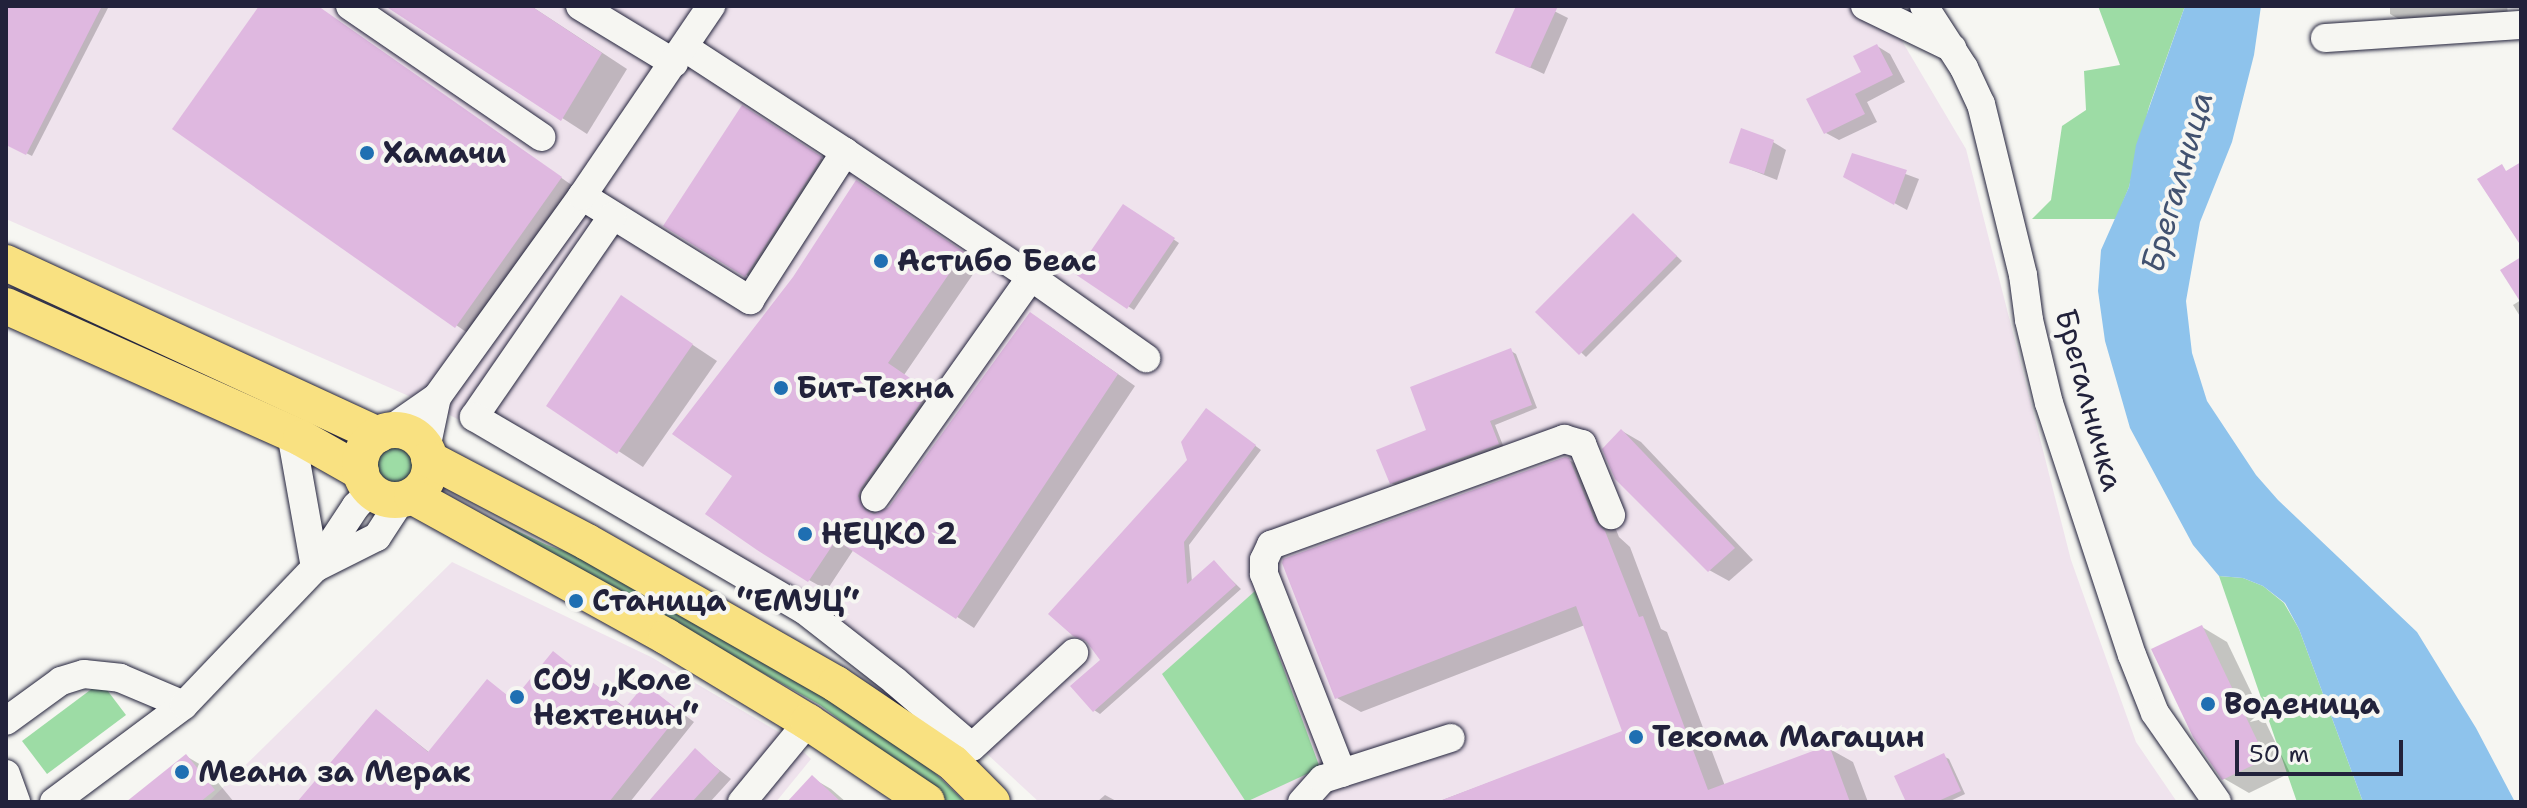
<!DOCTYPE html>
<meta charset="utf-8">
<style>
body{margin:0}
#map{position:relative;width:2527px;height:808px;overflow:hidden;background:#f6f6f2;font-family:"Shantell Sans",sans-serif}
div>[style]{position:absolute}
[style*='--x']{left:calc(var(--x)*1px);top:calc(var(--y)*1px);width:calc(var(--w)*1px);rotate:calc(var(--a)*1deg)}
.built>*{inset:0;background:#efe3ed}
.green>*{inset:0;background:#9ddca5}
.round{border-radius:50%}
.water>*{inset:0;background:#8ec3ec}
.shadow>*{inset:0;background:#0003}
.building>*{inset:0;background:#dfb8e0}
.roads{filter:drop-shadow(0 0 2px #22223b) drop-shadow(0 0 2px #22223b)}
.minor>*{height:28px;margin:-14px;padding:0 14px;transform-origin:14px;border-radius:14px;background:#f6f6f2}
.major>*{height:36px;margin:-18px;padding:0 18px;transform-origin:18px;border-radius:18px;background:#f9e181}
.major>.ring{margin:-18px;padding:0;box-sizing:content-box;background:none;border:36px solid #f9e181;border-radius:50%}
.dots>*{width:22px;height:22px;translate:-50% -50%;box-sizing:border-box;border:4px solid #f6f6f2;border-radius:50%}
span{translate:-50% -50%;white-space:nowrap;text-align:center;line-height:1.15;-webkit-text-stroke:8px #f6f6f2;paint-order:stroke}
.poi-label{font-size:30px;color:#22223b;font-weight:700}
.left{translate:0 -50%;text-align:left}
.street-label{font-size:30px;color:#22223b}
.water-label{font-size:32px;color:#425270;font-style:italic}
.frame{position:absolute;inset:0;border:8px solid #22223b;pointer-events:none}
.scale{position:absolute;left:2235px;top:740px;width:168px;height:36px;box-sizing:border-box;border:4px solid #22223b;border-top:0;padding-left:10px;font-size:24px;line-height:28px;white-space:nowrap;color:#22223b;-webkit-text-stroke:6px #f6f6f2;paint-order:stroke}
</style>
<div id="map">
<div class="built">
<div style="clip-path:polygon(6px 6px,1893px 6px,1902px 41px,1966px 149px,2071px 560px,2136px 742px,2177px 802px,1039px 802px,880px 655px,721px 555px,436px 408px,6px 219px)"></div>
<div style="clip-path:polygon(452px 562px,651px 657px,789px 738px,811px 759px,776px 802px,208px 802px)"></div>
</div>
<div class="green">
<div style="clip-path:polygon(2098px 6px,2185px 6px,2149px 107px,2129px 187px,2116px 219px,2032px 219px,2051px 200px,2062px 126px,2086px 110px,2084px 71px,2120px 65px)"></div>
<div class="round" style="left:375px;top:445px;width:40px;height:40px"></div>
<div style="clip-path:polygon(463px 505px,547px 545px,608px 566px,830px 695px,935px 773px,965px 802px,948px 802px,820px 705px)"></div>
<div style="clip-path:polygon(2219px 576px,2243px 578px,2263px 586px,2284px 603px,2299px 629px,2363px 802px,2297px 802px)"></div>
<div style="clip-path:polygon(1255px 591px,1320px 768px,1246px 802px,1162px 674px)"></div>
<div style="clip-path:polygon(101px 682px,126px 715px,47px 774px,22px 741px)"></div>
</div>
<div class="water">
<div style="clip-path:polygon(2185px 6px,2261px 6px,2254px 55px,2232px 142px,2200px 222px,2186px 301px,2192px 353px,2207px 401px,2256px 475px,2278px 500px,2417px 632px,2476px 728px,2515px 802px,2363px 802px,2299px 629px,2285px 603px,2263px 586px,2243px 578px,2219px 576px,2193px 545px,2130px 428px,2105px 341px,2098px 291px,2101px 250px,2129px 187px,2136px 145px)"></div>
</div>
<div class="shadow">
<div style="clip-path:polygon(6px 6px,109px 6px,32px 156px,6px 143px)"></div>
<div style="clip-path:polygon(261px 6px,317px 6px,573px 186px,469px 334px,174px 129px)"></div>
<div style="clip-path:polygon(389px 6px,531px 6px,627px 69px,587px 134px)"></div>
<div style="clip-path:polygon(1518px 6px,1544px 6px,1568px 18px,1544px 74px,1498px 53px)"></div>
<div style="clip-path:polygon(2390px 6px,2507px 6px,2510px 32px,2435px 40px,2390px 14px)"></div>
<div style="clip-path:polygon(1877px 46px,1890px 54px,1905px 82px,1867px 102px,1877px 122px,1839px 140px,1826px 133px)"></div>
<div style="clip-path:polygon(755px 115px,833px 166px,758px 282px,666px 226px)"></div>
<div style="clip-path:polygon(1773px 142px,1786px 150px,1777px 180px,1731px 162px)"></div>
<div style="clip-path:polygon(1854px 155px,1919px 179px,1907px 210px,1845px 176px)"></div>
<div style="clip-path:polygon(874px 193px,980px 264px,904px 375px,946px 403px,875px 508px,878px 514px,890px 508px,1048px 325px,1135px 386px,974px 628px,854px 549px,827px 590px,809px 580px,735px 475px)"></div>
<div style="clip-path:polygon(1124px 206px,1179px 243px,1134px 310px,1078px 274px)"></div>
<div style="clip-path:polygon(1634px 216px,1682px 261px,1586px 357px,1538px 312px)"></div>
<div style="clip-path:polygon(622px 298px,717px 361px,643px 467px,548px 405px)"></div>
<div style="clip-path:polygon(2521px 300px,2521px 318px,2513px 305px)"></div>
<div style="clip-path:polygon(1511px 351px,1516px 354px,1537px 408px,1495px 425px,1504px 448px,1397px 486px,1391px 483px,1429px 432px)"></div>
<div style="clip-path:polygon(1213px 414px,1261px 450px,1189px 545px,1192px 582px,1214px 563px,1241px 589px,1100px 714px,1094px 710px,1102px 661px)"></div>
<div style="clip-path:polygon(1622px 431px,1641px 442px,1753px 560px,1729px 581px,1709px 570px)"></div>
<div style="clip-path:polygon(1569px 460px,1594px 474px,1619px 537px,1630px 547px,1661px 629px,1667px 632px,1725px 786px,1828px 748px,1853px 762px,1868px 802px,1437px 802px,1625px 732px,1585px 625px,1361px 712px,1337px 698px)"></div>
<div style="clip-path:polygon(2202px 627px,2227px 642px,2290px 773px,2249px 793px,2223px 778px)"></div>
<div style="clip-path:polygon(554px 653px,627px 709px,646px 686px,694px 722px,630px 802px,300px 802px,377px 711px,430px 753px,488px 682px,515px 701px)"></div>
<div style="clip-path:polygon(695px 751px,731px 779px,710px 802px,650px 802px)"></div>
<div style="clip-path:polygon(186px 756px,206px 768px,234px 802px,144px 802px)"></div>
<div style="clip-path:polygon(1943px 756px,1949px 759px,1965px 794px,1948px 802px,1908px 802px)"></div>
<div style="clip-path:polygon(812px 778px,831px 789px,846px 802px,790px 802px)"></div>
<div style="clip-path:polygon(1105px 795px,1118px 802px,1097px 802px)"></div>
</div>
<div class="building">
<div style="clip-path:polygon(6px 6px,102px 6px,26px 155px,6px 145px)"></div>
<div style="clip-path:polygon(259px 6px,318px 6px,562px 177px,455px 328px,172px 129px)"></div>
<div style="clip-path:polygon(385px 6px,531px 6px,602px 53px,561px 121px)"></div>
<div style="clip-path:polygon(1516px 6px,1558px 6px,1530px 68px,1495px 53px)"></div>
<div style="clip-path:polygon(1877px 44px,1893px 75px,1855px 94px,1865px 114px,1824px 134px,1806px 99px,1861px 72px,1853px 56px)"></div>
<div style="clip-path:polygon(742px 105px,822px 157px,745px 277px,663px 226px)"></div>
<div style="clip-path:polygon(1741px 128px,1774px 140px,1764px 174px,1729px 163px)"></div>
<div style="clip-path:polygon(1852px 153px,1907px 170px,1894px 205px,1843px 177px)"></div>
<div style="clip-path:polygon(2521px 162px,2521px 246px,2477px 179px,2502px 164px,2506px 171px)"></div>
<div style="clip-path:polygon(856px 180px,964px 252px,888px 363px,929px 391px,861px 488px,858px 496px,865px 510px,874px 514px,889px 507px,1030px 312px,1118px 374px,956px 619px,836px 540px,808px 582px,757px 550px,705px 514px,732px 476px,672px 434px,793px 277px)"></div>
<div style="clip-path:polygon(1123px 204px,1175px 238px,1127px 309px,1075px 274px)"></div>
<div style="clip-path:polygon(1633px 213px,1677px 256px,1579px 355px,1535px 312px)"></div>
<div style="clip-path:polygon(2521px 257px,2521px 303px,2500px 270px)"></div>
<div style="clip-path:polygon(621px 295px,693px 344px,617px 454px,546px 406px)"></div>
<div style="clip-path:polygon(1511px 348px,1532px 405px,1490px 421px,1499px 444px,1390px 484px,1376px 450px,1426px 430px,1410px 387px)"></div>
<div style="clip-path:polygon(1206px 408px,1256px 445px,1184px 542px,1187px 584px,1214px 560px,1236px 585px,1093px 712px,1070px 686px,1100px 660px,1086px 641px,1073px 636px,1048px 614px,1187px 460px,1181px 442px)"></div>
<div style="clip-path:polygon(1621px 429px,1735px 548px,1708px 572px,1615px 479px,1602px 449px)"></div>
<div style="clip-path:polygon(1565px 457px,1569px 458px,1595px 521px,1605px 531px,1639px 617px,1643px 616px,1708px 790px,1829px 745px,1850px 802px,1437px 802px,1622px 731px,1576px 606px,1335px 699px,1282px 563px,1283px 559px)"></div>
<div style="clip-path:polygon(2202px 625px,2266px 759px,2222px 780px,2193px 737px,2151px 649px)"></div>
<div style="clip-path:polygon(553px 651px,625px 708px,645px 684px,681px 712px,609px 802px,297px 802px,376px 709px,428px 752px,487px 679px,513px 700px)"></div>
<div style="clip-path:polygon(695px 748px,720px 771px,692px 802px,648px 802px)"></div>
<div style="clip-path:polygon(1944px 753px,1961px 791px,1936px 802px,1906px 802px,1894px 776px)"></div>
<div style="clip-path:polygon(186px 754px,215px 790px,200px 802px,126px 802px)"></div>
<div style="clip-path:polygon(812px 775px,841px 802px,787px 802px)"></div>
</div>
<div class="roads">
<div class="minor">
<div style="--x:350;--y:6;--w:232;--a:34.4"></div>
<div style="--x:580;--y:6;--w:110;--a:31.2"></div>
<div style="--x:1865;--y:6;--w:97;--a:25.8"></div>
<div style="--x:1924;--y:6;--w:74;--a:57.2"></div>
<div style="--x:1964;--y:68;--w:40;--a:65"></div>
<div style="--x:1981;--y:104;--w:176;--a:76.2"></div>
<div style="--x:2023;--y:275;--w:45;--a:82.4"></div>
<div style="--x:2029;--y:320;--w:85;--a:76.5"></div>
<div style="--x:2049;--y:403;--w:265;--a:71.8"></div>
<div style="--x:2132;--y:655;--w:62;--a:68.4"></div>
<div style="--x:2155;--y:713;--w:108;--a:55.1"></div>
<div style="--x:2325;--y:38;--w:196;--a:-3.8"></div>
<div style="--x:845;--y:152;--w:224;--a:33.9"></div>
<div style="--x:1031;--y:277;--w:270;--a:125.3"></div>
<div style="--x:582;--y:196;--w:198;--a:31.8"></div>
<div style="--x:750;--y:300;--w:176;--a:-57.3"></div>
<div style="--x:845;--y:152;--w:192;--a:-146.9"></div>
<div style="--x:612;--y:217;--w:243;--a:124.6"></div>
<div style="--x:474;--y:417;--w:381;--a:30.3"></div>
<div style="--x:803;--y:609;--w:117;--a:38"></div>
<div style="--x:895;--y:681;--w:101;--a:40.6"></div>
<div style="--x:972;--y:747;--w:139;--a:-42.7"></div>
<div style="--x:1031;--y:277;--w:141;--a:35.2"></div>
<div style="--x:388;--y:431;--w:60;--a:-34.8"></div>
<div style="--x:437;--y:397;--w:248;--a:-54.2"></div>
<div style="--x:582;--y:196;--w:230;--a:-55.8"></div>
<div style="--x:291;--y:433;--w:137;--a:79.9"></div>
<div style="--x:426;--y:449;--w:53;--a:-78.1"></div>
<div style="--x:315;--y:568;--w:69;--a:-26.6"></div>
<div style="--x:377;--y:537;--w:44;--a:-57"></div>
<div style="--x:6;--y:721;--w:68;--a:-36"></div>
<div style="--x:61;--y:681;--w:24;--a:-17"></div>
<div style="--x:84;--y:674;--w:36;--a:6"></div>
<div style="--x:120;--y:678;--w:69;--a:22.9"></div>
<div style="--x:1342;--y:773;--w:214;--a:-111.4"></div>
<div style="--x:1264;--y:574;--w:14;--a:-90"></div>
<div style="--x:1264;--y:560;--w:17;--a:-65"></div>
<div style="--x:1271;--y:545;--w:312;--a:-19.9"></div>
<div style="--x:1564;--y:439;--w:19;--a:16"></div>
<div style="--x:1582;--y:444;--w:77;--a:67.8"></div>
<div style="--x:6;--y:774;--w:30;--a:70"></div>
<div style="--x:54;--y:802;--w:162;--a:-36.7"></div>
<div style="--x:184;--y:705;--w:190;--a:-46.3"></div>
<div style="--x:315;--y:568;--w:74;--a:-56.5"></div>
<div style="--x:356;--y:506;--w:21;--a:-45"></div>
<div style="--x:742;--y:802;--w:104;--a:-50.5"></div>
<div style="--x:1302;--y:802;--w:31;--a:-48"></div>
<div style="--x:1323;--y:779;--w:134;--a:-17.8"></div>
</div>
<div class="major">
<div style="--x:6;--y:263;--w:410;--a:24.8"></div>
<div style="--x:6;--y:306;--w:323;--a:24.1"></div>
<div style="--x:301;--y:438;--w:69;--a:29.5"></div>
<div class="ring" style="left:360px;top:430px;width:34px;height:34px"></div>
<div style="--x:429;--y:459;--w:178;--a:27.7"></div>
<div style="--x:587;--y:542;--w:287;--a:29.7"></div>
<div style="--x:836;--y:684;--w:141;--a:34"></div>
<div style="--x:953;--y:763;--w:55;--a:45"></div>
<div style="--x:412;--y:496;--w:291;--a:28.9"></div>
<div style="--x:667;--y:637;--w:165;--a:31.1"></div>
<div style="--x:808;--y:722;--w:143;--a:33.9"></div>
</div>
</div>
<div class="dots">
<div style="left:367px;top:153px;background:#1f6fb2"></div>
<div style="left:881px;top:261px;background:#1f6fb2"></div>
<div style="left:781px;top:388px;background:#1f6fb2"></div>
<div style="left:805px;top:534px;background:#1f6fb2"></div>
<div style="left:576px;top:601px;background:#1f6fb2"></div>
<div style="left:517px;top:697px;background:#1f6fb2"></div>
<div style="left:2208px;top:704px;background:#1f6fb2"></div>
<div style="left:1636px;top:737px;background:#1f6fb2"></div>
<div style="left:182px;top:772px;background:#1f6fb2"></div>
</div>
<div class="poi-label">
<span class="left" style="left:383px;top:153px">Хамачи</span>
<span class="left" style="left:897px;top:261px">Астибо Беас</span>
<span class="left" style="left:797px;top:388px">Бит-Техна</span>
<span class="left" style="left:821px;top:534px">НЕЦКО 2</span>
<span class="left" style="left:592px;top:601px">Станица “ЕМУЦ“</span>
<span class="left" style="left:533px;top:697px">СОУ „Коле<br>Нехтенин“</span>
<span class="left" style="left:2224px;top:704px">Воденица</span>
<span class="left" style="left:1652px;top:737px">Текома Магацин</span>
<span class="left" style="left:198px;top:772px">Меана за Мерак</span>
</div>
<div class="street-label">
<span style="left:2089px;top:400px;rotate:75deg">Брегалничка</span>
</div>
<div class="water-label">
<span style="left:2177px;top:182px;rotate:-74deg">Брегалница</span>
</div>
<div class="frame"></div>
<div class="scale">50 m</div>
</div>
